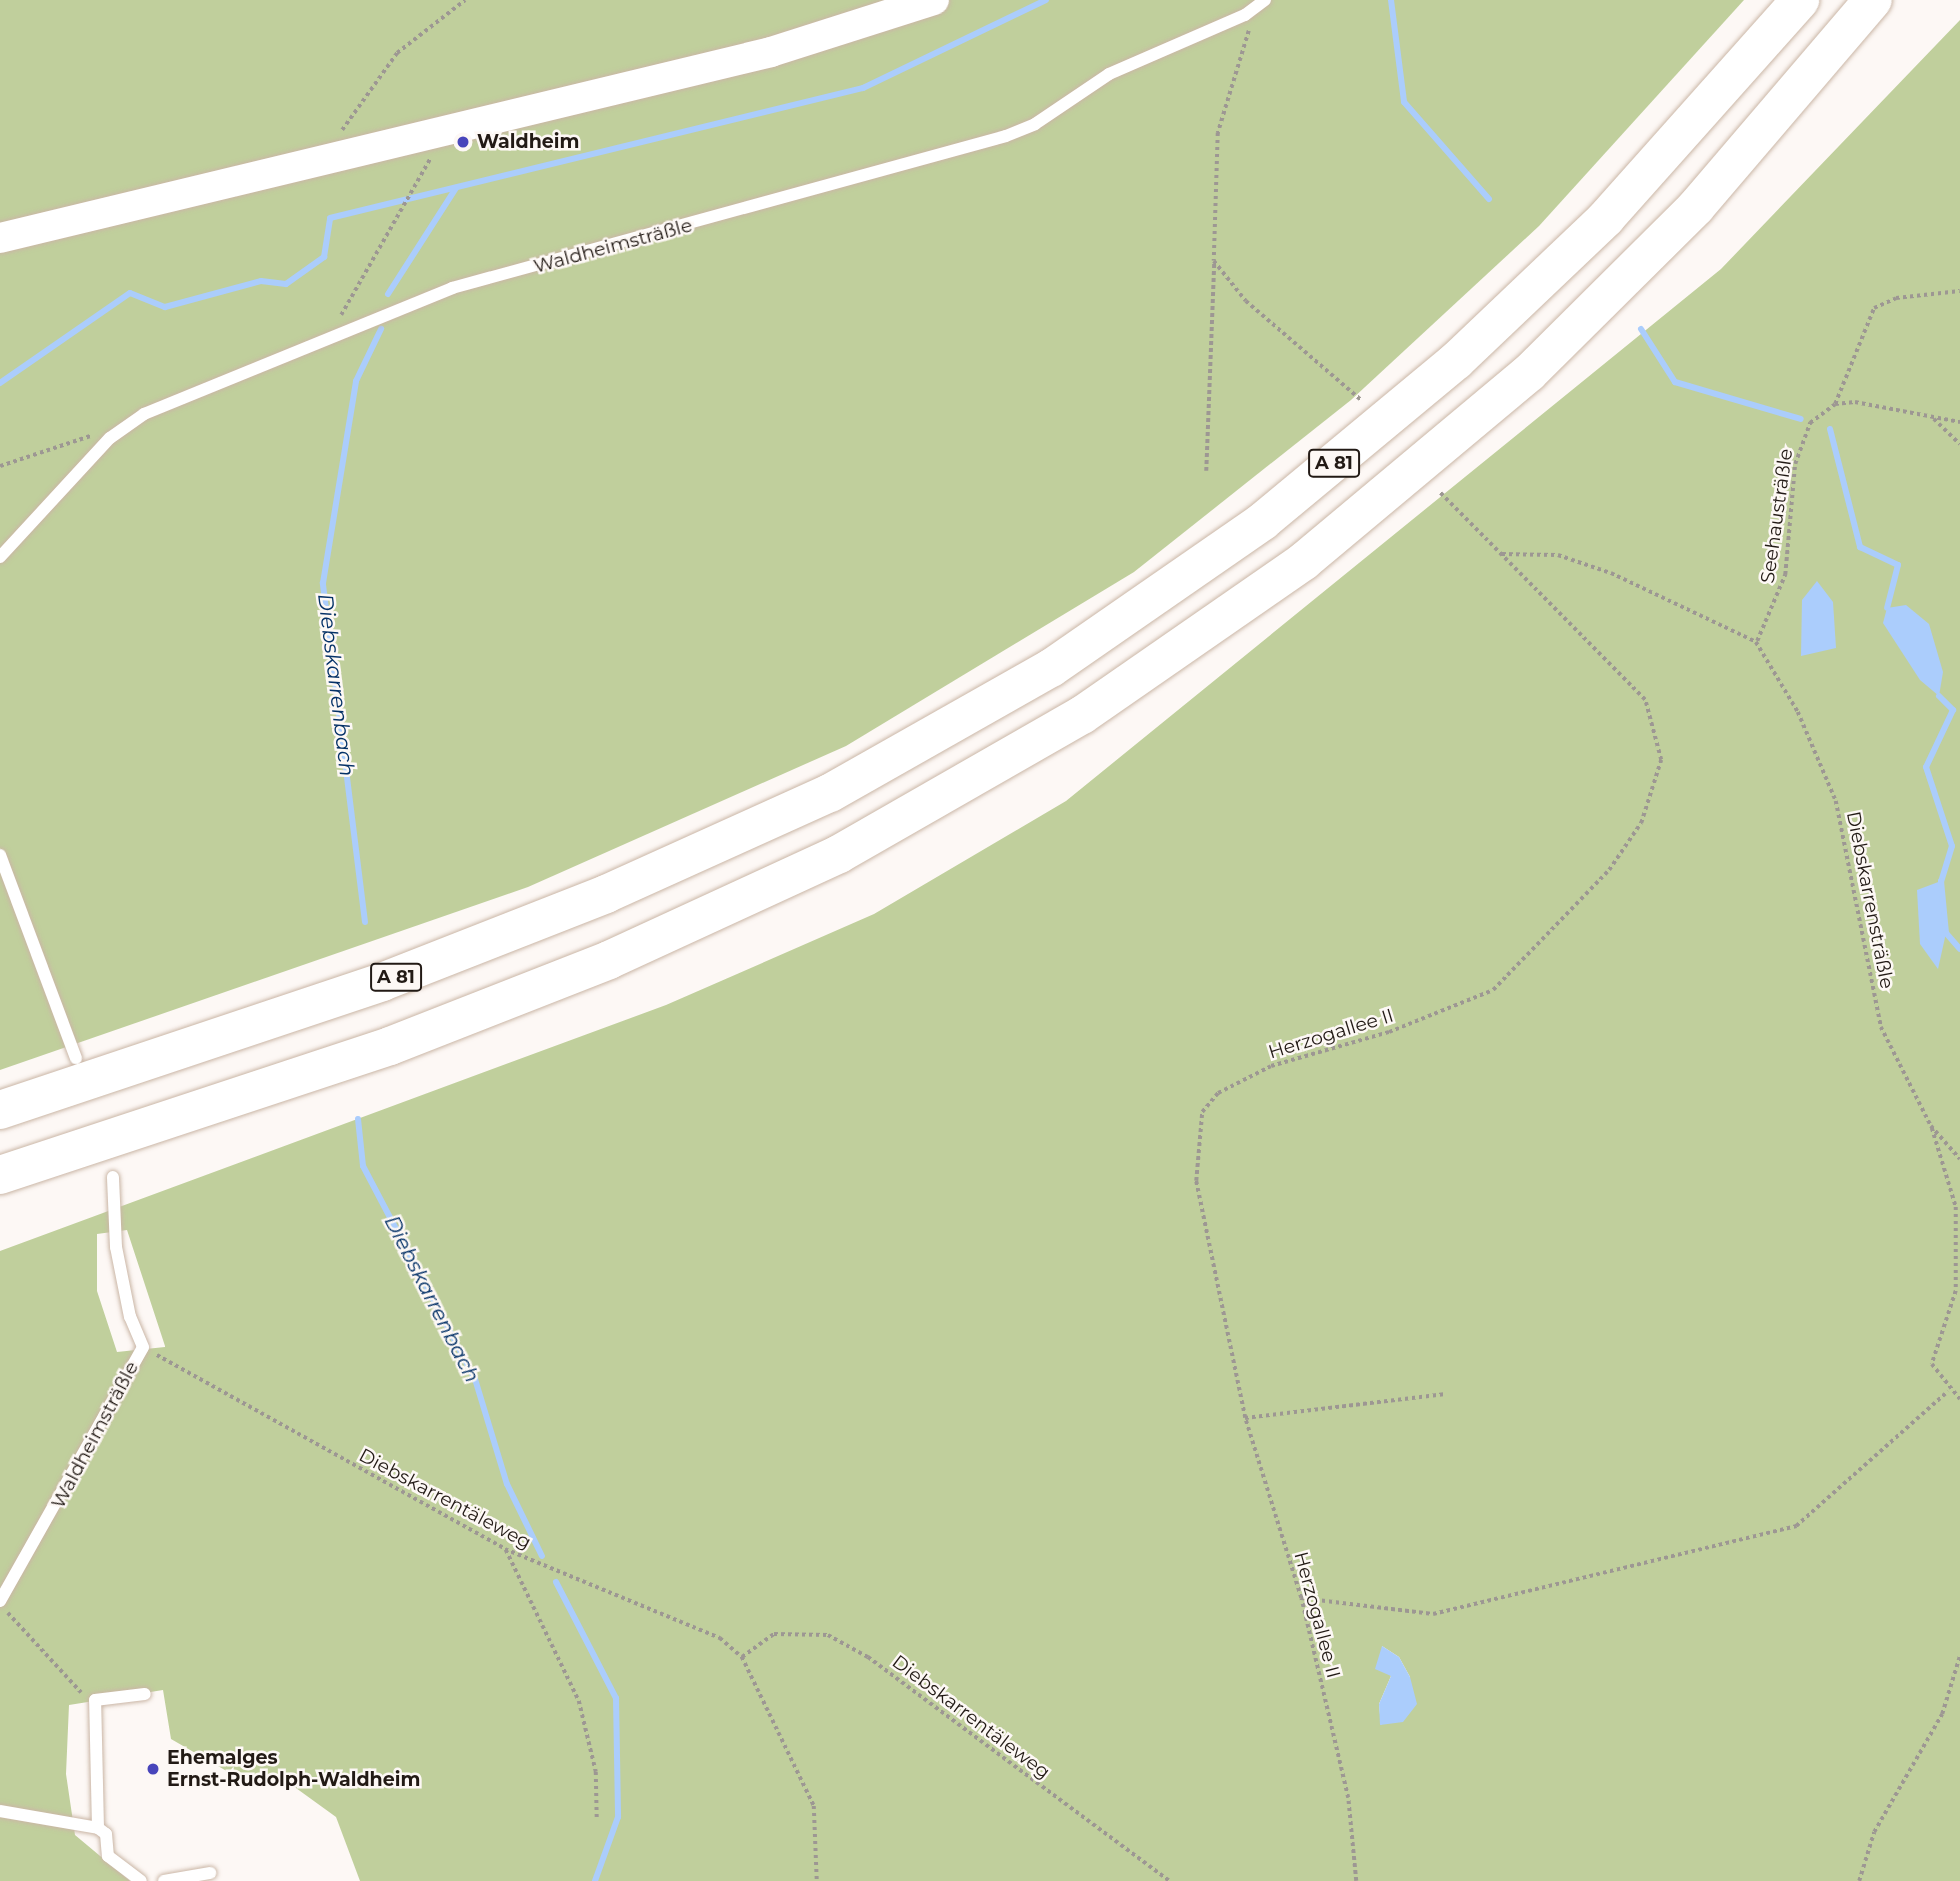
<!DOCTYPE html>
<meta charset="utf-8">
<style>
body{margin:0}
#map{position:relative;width:1960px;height:1881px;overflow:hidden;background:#fdf8f5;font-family:Montserrat,sans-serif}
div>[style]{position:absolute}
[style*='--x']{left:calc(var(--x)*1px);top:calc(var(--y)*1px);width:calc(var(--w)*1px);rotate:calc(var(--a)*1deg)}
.green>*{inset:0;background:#c0cf9c}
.water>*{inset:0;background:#abcdfc}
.stream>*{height:6px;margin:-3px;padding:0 3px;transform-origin:3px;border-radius:3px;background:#abcdfc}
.path>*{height:3.5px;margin-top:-1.75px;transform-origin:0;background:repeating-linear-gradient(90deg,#9d9793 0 3.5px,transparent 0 7px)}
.roads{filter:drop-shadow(0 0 2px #cab6a6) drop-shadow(0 0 2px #cab6a6)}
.service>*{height:12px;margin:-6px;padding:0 6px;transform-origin:6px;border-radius:6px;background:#fff}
.tertiary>*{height:30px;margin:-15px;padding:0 15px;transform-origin:15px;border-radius:15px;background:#fff}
.motorway>*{height:38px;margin:-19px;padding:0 19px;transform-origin:19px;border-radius:19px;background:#fff}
.dots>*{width:19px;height:19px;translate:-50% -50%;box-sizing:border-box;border:4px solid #fdf8f5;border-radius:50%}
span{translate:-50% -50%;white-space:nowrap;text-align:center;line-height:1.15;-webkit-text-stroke:5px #fdf8f5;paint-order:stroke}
.shield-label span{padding:2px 5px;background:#fdf8f5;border:2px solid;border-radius:5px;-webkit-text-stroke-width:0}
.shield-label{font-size:18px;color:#221a15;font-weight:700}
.poi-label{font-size:19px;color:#221a15;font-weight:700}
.left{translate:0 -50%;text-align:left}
.street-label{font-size:19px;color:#221a15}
.water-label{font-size:21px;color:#043167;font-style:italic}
</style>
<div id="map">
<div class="green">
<div style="clip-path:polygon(0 0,1744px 0,1539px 226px,1351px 400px,1134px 572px,846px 746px,528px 887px,0 1070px)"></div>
<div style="clip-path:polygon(evenodd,1960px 20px,1960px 1881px,360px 1881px,336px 1817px,289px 1783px,244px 1781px,171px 1739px,163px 1690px,69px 1705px,66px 1774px,75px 1835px,130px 1881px,0 1881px,0 1251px,666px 1005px,874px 914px,1066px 801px,1721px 269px,1960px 20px,127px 1230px,165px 1346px,165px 1347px,117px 1352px,97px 1291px,97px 1234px,127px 1230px,1960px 20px,1382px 1646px,1399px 1657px,1410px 1677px,1381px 1725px,1379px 1704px,1391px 1676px,1382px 1646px)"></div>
</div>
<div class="water">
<div style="clip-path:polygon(1817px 581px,1833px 602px,1836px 648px,1801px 656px,1802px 600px)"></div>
<div style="clip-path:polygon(1906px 605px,1929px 624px,1943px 672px,1939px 696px,1920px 680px,1883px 623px,1887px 608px)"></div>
<div style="clip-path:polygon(1941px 881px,1946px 933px,1938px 969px,1920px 944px,1917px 890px)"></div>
<div style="clip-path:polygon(1382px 1646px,1399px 1657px,1410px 1677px,1417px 1704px,1403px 1722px,1380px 1725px,1379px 1704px,1391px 1676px,1375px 1669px)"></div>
</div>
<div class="stream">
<div style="--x:1391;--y:0;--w:103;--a:82.7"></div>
<div style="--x:1404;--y:102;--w:129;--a:48.8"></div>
<div style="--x:388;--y:294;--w:126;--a:-57.3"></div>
<div style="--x:1641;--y:329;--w:63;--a:57.3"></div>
<div style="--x:1675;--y:382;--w:131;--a:16.4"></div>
<div style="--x:0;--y:383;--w:158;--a:-34.7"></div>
<div style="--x:130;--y:293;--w:38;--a:22"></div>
<div style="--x:165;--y:307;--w:99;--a:-15.2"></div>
<div style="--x:261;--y:281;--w:25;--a:7"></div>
<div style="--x:286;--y:284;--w:47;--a:-35.4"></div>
<div style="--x:324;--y:257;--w:39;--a:-81"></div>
<div style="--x:330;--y:218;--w:549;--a:-13.71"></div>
<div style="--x:863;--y:88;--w:203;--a:-25.7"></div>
<div style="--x:1830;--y:429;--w:122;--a:75.7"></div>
<div style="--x:1860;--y:547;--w:42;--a:25.3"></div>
<div style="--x:1898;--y:565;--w:44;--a:104.3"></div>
<div style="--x:1939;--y:696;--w:20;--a:45"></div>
<div style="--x:1953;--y:710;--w:63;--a:115.3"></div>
<div style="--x:1926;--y:767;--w:83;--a:71.8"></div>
<div style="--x:1952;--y:846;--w:37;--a:107"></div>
<div style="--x:1941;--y:881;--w:52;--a:84.5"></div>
<div style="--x:1946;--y:933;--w:21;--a:49"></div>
<div style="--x:365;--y:922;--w:342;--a:-97.1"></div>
<div style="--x:323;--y:583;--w:205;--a:-80.7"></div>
<div style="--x:356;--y:381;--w:58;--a:-64.3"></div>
<div style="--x:358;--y:1119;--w:47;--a:83.9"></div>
<div style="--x:363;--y:1166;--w:241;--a:62.3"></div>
<div style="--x:475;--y:1379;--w:110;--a:73.1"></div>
<div style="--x:507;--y:1484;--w:80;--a:64.1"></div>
<div style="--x:556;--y:1582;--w:131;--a:62.7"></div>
<div style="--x:616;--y:1698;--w:119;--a:89"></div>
<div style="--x:618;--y:1817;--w:68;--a:109.8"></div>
</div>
<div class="path">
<div style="--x:1249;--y:31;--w:107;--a:106.9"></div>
<div style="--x:1218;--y:133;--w:128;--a:91.8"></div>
<div style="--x:1214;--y:261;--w:51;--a:51.3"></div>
<div style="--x:1246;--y:301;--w:152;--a:40.7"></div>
<div style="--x:342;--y:130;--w:95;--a:-54.5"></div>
<div style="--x:397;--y:53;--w:86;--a:-37.9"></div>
<div style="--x:341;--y:315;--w:180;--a:-60.3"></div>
<div style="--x:1835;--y:404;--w:104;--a:-67.9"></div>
<div style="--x:1874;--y:308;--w:24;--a:-24"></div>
<div style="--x:1896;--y:298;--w:64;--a:-6.2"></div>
<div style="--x:1934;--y:419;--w:36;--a:44"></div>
<div style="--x:0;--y:466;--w:95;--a:-18.4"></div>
<div style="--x:1206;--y:471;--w:208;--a:-87.8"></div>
<div style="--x:1502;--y:554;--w:56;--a:1"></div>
<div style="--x:1558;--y:555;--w:56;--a:18.8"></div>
<div style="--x:1611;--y:573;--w:161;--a:25.4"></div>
<div style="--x:1756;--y:642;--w:82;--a:59"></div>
<div style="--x:1798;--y:712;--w:97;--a:66.9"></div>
<div style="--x:1836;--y:801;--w:230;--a:78.7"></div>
<div style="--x:1881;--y:1027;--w:111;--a:63.2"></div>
<div style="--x:1931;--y:1126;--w:44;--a:48.7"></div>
<div style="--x:1757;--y:641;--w:72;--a:-67"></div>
<div style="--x:1785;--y:575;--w:111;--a:-84.9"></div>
<div style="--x:1795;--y:464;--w:44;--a:-69.9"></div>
<div style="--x:1810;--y:423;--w:31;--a:-37"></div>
<div style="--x:1835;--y:404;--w:20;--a:-6"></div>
<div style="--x:1855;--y:402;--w:107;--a:10.8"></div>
<div style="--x:1932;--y:1128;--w:83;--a:73.1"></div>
<div style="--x:1956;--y:1207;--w:84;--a:90"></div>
<div style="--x:1956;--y:1291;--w:77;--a:108.2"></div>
<div style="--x:1932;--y:1364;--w:45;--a:51.3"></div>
<div style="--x:157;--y:1355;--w:398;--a:29.1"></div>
<div style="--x:505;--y:1549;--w:233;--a:22.5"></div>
<div style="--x:720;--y:1638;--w:29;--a:41"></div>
<div style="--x:742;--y:1657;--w:165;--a:64.2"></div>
<div style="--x:814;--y:1806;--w:75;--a:87.7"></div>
<div style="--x:1245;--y:1418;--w:202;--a:-6.8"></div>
<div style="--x:506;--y:1550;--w:168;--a:64.2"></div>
<div style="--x:579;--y:1701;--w:73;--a:76.5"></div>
<div style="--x:596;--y:1772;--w:46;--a:88.8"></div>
<div style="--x:1301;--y:1598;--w:133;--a:6.9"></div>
<div style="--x:1433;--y:1614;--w:374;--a:-13.6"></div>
<div style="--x:1796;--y:1526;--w:203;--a:-41.6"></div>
<div style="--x:8;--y:1613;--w:108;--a:47.3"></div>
<div style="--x:742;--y:1657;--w:39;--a:-36"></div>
<div style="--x:774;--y:1634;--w:54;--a:1.1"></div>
<div style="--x:828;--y:1635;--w:46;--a:28.8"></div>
<div style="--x:868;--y:1657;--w:376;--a:36.6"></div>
<div style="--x:1356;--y:1881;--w:83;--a:-95.5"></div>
<div style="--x:1348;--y:1798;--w:205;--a:-103.2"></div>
<div style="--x:1301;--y:1598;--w:189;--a:-107.3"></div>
<div style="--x:1245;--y:1418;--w:242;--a:-101.7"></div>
<div style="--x:1196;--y:1181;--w:69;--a:-85"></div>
<div style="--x:1202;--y:1112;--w:25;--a:-50"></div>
<div style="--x:1218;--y:1093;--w:59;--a:-27"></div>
<div style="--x:1271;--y:1066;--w:123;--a:-16.1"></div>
<div style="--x:1389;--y:1032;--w:112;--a:-22"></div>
<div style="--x:1493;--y:990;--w:167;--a:-46"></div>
<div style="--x:1609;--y:870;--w:57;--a:-55.8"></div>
<div style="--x:1641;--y:823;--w:66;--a:-72.4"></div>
<div style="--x:1661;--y:760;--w:62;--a:-104.9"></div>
<div style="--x:1645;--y:700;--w:293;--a:-134.7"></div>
<div style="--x:1859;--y:1881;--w:51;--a:-73"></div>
<div style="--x:1874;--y:1832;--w:136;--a:-60"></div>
<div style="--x:1942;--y:1714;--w:62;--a:-73"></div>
</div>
<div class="roads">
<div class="service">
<div style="--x:0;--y:557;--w:162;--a:-47.3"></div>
<div style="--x:110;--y:438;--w:42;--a:-35.2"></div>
<div style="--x:144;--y:414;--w:333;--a:-22.2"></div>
<div style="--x:452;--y:288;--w:574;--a:-15.34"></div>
<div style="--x:1006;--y:136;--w:31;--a:-22"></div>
<div style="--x:1035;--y:124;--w:89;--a:-34"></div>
<div style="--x:1109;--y:74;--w:148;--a:-23.5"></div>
<div style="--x:1245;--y:15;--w:25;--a:-37"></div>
<div style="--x:0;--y:855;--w:217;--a:69.5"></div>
<div style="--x:0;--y:1601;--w:291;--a:-60.6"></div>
<div style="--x:143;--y:1347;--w:33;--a:-113"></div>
<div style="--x:130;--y:1317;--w:71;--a:-101.3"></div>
<div style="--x:116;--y:1247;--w:70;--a:-92.5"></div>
<div style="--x:0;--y:1811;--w:99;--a:9.8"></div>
<div style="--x:98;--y:1828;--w:128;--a:-91.3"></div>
<div style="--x:95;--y:1700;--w:50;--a:-6.8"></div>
<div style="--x:98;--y:1828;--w:10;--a:37"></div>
<div style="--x:106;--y:1834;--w:22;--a:85"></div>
<div style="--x:108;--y:1856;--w:41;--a:37.1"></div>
<div style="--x:164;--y:1881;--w:47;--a:-9.9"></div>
</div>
<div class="tertiary">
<div style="--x:0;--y:238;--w:793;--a:-13.56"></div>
<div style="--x:771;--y:52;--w:171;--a:-17.7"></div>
</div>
<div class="motorway">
<div style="--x:0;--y:1110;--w:403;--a:-18.5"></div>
<div style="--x:382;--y:982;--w:241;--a:-21.4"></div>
<div style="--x:606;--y:894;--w:246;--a:-24.3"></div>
<div style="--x:830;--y:793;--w:254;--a:-29.5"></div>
<div style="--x:1051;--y:668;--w:258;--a:-34.7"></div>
<div style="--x:1263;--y:521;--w:251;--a:-39.7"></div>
<div style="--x:1456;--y:361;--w:207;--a:-43.6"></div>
<div style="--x:1606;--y:218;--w:292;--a:-48.3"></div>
<div style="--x:0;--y:1175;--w:411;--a:-18.3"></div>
<div style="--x:390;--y:1046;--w:235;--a:-21.4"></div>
<div style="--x:609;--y:960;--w:253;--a:-24.7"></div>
<div style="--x:839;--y:854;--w:280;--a:-29.8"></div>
<div style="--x:1082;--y:715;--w:270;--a:-34.7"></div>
<div style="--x:1304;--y:561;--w:293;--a:-39.9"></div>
<div style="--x:1529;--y:373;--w:235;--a:-44.8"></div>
<div style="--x:1696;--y:207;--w:272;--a:-49.5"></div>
</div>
</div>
<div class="dots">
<div style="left:463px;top:142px;background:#4845bb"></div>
<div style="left:153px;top:1769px;background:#4845bb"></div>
</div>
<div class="shield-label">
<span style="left:1334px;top:463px">A 81</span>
<span style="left:396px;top:977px">A 81</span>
</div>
<div class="poi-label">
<span class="left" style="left:477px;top:142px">Waldheim</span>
<span class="left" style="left:167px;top:1769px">Ehemalges<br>Ernst-Rudolph-Waldheim</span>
</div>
<div class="street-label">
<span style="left:613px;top:246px;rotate:-15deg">Waldheimsträßle</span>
<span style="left:1777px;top:516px;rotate:-82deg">Seehausträßle</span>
<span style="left:1870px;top:900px;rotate:79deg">Diebskarrensträßle</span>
<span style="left:1331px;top:1034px;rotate:-17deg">Herzogallee II</span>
<span style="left:95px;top:1435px;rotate:-62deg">Waldheimsträßle</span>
<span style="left:445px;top:1499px;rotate:28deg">Diebskarrentäleweg</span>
<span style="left:1317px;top:1615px;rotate:75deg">Herzogallee II</span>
<span style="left:971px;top:1717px;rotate:37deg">Diebskarrentäleweg</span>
</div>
<div class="water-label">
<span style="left:336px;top:685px;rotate:83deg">Diebskarrenbach</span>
<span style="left:432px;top:1299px;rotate:63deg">Diebskarrenbach</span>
</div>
</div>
